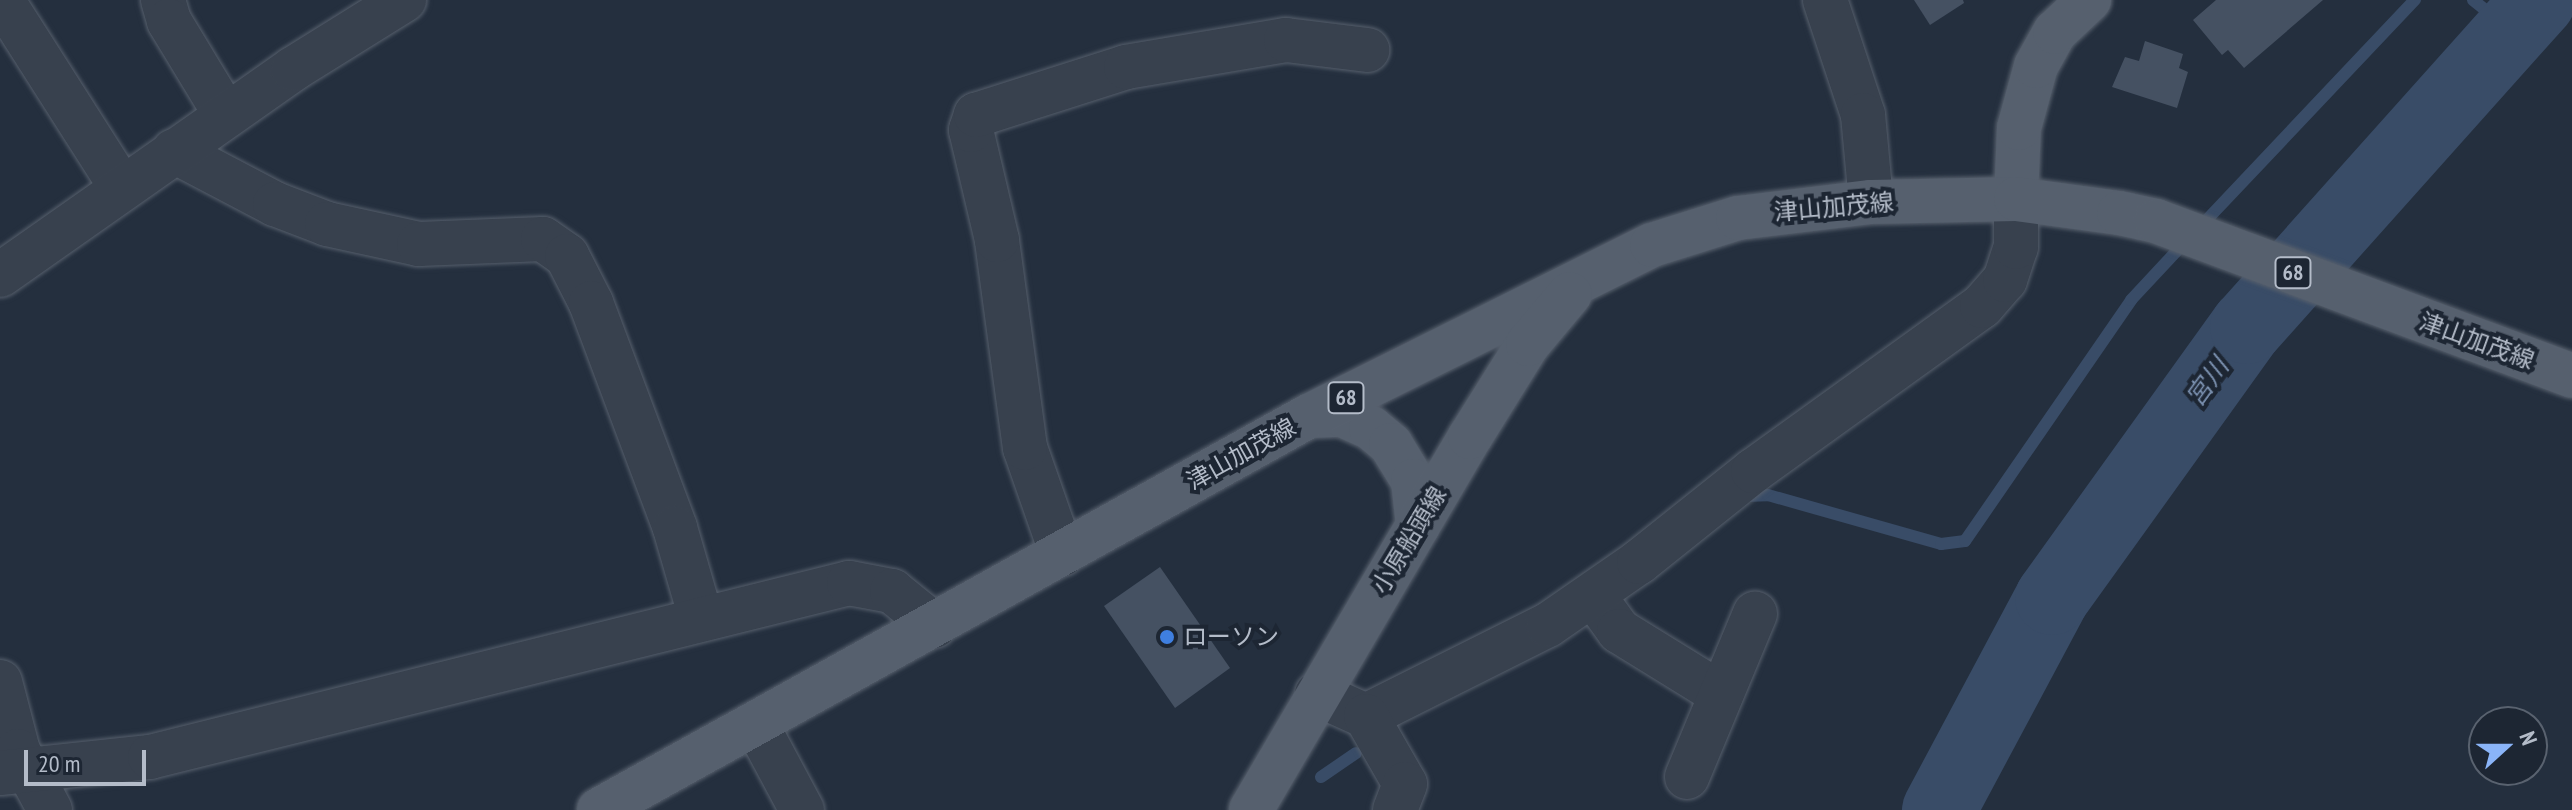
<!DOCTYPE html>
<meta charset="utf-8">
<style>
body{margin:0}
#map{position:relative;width:2572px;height:810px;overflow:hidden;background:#242f3e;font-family:"PT Sans Narrow","Noto Sans JP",sans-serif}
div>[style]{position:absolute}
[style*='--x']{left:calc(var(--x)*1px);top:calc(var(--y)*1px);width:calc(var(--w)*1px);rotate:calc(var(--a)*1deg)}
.stream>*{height:12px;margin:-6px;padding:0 6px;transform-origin:6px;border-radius:6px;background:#394c67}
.river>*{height:74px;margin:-37px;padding:0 37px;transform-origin:37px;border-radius:37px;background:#394c67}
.building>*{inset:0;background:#455162}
.roads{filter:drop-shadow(0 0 2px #565f6c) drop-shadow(0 0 2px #565f6c)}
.minor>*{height:44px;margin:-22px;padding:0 22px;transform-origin:22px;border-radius:22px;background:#38414e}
.major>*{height:44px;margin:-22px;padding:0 22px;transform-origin:22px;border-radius:22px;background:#56606e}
.dots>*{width:22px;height:22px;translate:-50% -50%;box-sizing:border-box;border:4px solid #1d2633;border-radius:50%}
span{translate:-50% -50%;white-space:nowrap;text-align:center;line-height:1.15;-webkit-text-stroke:8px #1d2633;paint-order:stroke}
.shield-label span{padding:2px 6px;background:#1d2633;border:2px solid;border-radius:6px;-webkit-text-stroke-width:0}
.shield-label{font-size:22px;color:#b4bcc9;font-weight:700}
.street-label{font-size:24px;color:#b4bcc9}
.poi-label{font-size:24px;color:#b4bcc9}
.left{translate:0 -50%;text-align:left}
.water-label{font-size:26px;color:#7c92b1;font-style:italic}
.north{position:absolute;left:2468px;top:706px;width:80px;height:80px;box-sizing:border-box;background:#1d2633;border:2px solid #59626f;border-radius:50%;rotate:69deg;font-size:22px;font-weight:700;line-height:32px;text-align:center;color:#b4bcc9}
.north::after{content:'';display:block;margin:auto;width:28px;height:36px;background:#8ab4f8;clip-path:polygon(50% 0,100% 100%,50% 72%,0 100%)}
.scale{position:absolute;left:24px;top:750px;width:122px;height:36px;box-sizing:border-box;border:4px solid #b4bcc9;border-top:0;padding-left:10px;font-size:24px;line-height:28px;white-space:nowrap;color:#b4bcc9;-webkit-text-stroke:6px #1d2633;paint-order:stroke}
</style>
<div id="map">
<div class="stream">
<div style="--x:2473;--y:0;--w:51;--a:38.7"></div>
<div style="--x:2200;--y:227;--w:313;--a:-46.6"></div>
<div style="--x:1745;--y:496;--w:23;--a:-2"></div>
<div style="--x:1768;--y:495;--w:180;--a:15.8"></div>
<div style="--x:1941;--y:544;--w:24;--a:-7"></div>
<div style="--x:1965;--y:541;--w:293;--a:-55.4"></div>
<div style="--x:2131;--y:300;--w:82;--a:-47"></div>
<div style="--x:1321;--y:777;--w:42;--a:-34.4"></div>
</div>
<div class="river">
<div style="--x:1939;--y:810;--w:240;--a:-61.9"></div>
<div style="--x:2052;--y:598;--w:334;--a:-54.3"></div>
<div style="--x:2247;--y:327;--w:438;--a:-48.2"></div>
</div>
<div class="building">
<div style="clip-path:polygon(1914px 0,1963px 0,1964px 3px,1930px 25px)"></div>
<div style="clip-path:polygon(2216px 0,2323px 0,2244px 68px,2228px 50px,2222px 55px,2193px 20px)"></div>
<div style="clip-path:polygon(2145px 41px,2183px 54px,2179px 68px,2188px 72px,2177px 108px,2112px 87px,2125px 57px,2139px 61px)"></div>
<div style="clip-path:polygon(1160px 567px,1230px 668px,1175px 708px,1104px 606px)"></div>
</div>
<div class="roads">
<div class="minor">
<div style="--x:2;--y:0;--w:222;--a:57.5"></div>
<div style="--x:163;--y:0;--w:22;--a:74"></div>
<div style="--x:169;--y:21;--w:110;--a:58.8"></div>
<div style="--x:1825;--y:0;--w:121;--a:71.7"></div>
<div style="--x:1863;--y:115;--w:87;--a:84.7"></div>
<div style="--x:174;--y:151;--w:114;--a:27.7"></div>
<div style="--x:275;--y:204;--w:56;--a:21"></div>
<div style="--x:327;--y:224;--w:94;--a:12.3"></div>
<div style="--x:419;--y:244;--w:124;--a:-2.3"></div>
<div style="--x:543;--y:239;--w:29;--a:35"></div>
<div style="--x:567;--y:256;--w:53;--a:62.9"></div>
<div style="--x:591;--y:303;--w:240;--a:69.5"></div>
<div style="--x:675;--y:528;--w:94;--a:73.9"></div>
<div style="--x:0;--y:275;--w:358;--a:-35.1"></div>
<div style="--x:293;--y:69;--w:131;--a:-31.9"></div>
<div style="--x:1062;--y:554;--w:112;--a:-109.2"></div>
<div style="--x:1025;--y:448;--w:210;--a:-97.7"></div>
<div style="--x:997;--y:240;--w:113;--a:-103.3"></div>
<div style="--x:971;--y:130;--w:16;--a:-72"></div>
<div style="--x:976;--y:115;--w:157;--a:-17.7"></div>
<div style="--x:1126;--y:67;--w:162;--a:-9.6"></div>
<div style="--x:1286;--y:40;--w:82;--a:7"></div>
<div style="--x:1593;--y:595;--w:44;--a:54.2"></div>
<div style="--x:1619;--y:631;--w:120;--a:31.7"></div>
<div style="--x:0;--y:682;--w:71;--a:75.4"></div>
<div style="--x:18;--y:751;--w:67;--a:61.5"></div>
<div style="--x:1317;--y:694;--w:54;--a:24.2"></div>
<div style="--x:1366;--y:716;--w:203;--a:-26.6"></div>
<div style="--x:1548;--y:625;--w:111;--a:-34.7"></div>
<div style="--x:1639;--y:562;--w:146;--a:-38.6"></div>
<div style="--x:1753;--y:471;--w:282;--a:-35.8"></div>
<div style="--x:1982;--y:306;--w:35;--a:-49"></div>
<div style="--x:2005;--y:280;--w:35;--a:-72"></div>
<div style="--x:2016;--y:247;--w:48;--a:-90"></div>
<div style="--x:1366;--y:716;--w:78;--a:60.2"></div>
<div style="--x:1405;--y:784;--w:28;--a:111"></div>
<div style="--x:756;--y:724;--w:98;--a:61.9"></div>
<div style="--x:0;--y:773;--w:151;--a:-6.1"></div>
<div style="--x:150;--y:757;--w:720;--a:-13.98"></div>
<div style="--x:849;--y:583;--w:44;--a:10.5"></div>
<div style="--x:892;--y:591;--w:55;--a:39.1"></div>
<div style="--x:1687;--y:777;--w:177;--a:-67.4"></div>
</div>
<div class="major">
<div style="--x:2016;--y:199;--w:71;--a:-87.6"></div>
<div style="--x:2019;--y:128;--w:64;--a:-74.7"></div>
<div style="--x:2036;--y:66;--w:39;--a:-61"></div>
<div style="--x:2055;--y:32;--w:47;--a:-43.3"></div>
<div style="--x:1309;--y:416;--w:33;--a:-2"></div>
<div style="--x:1342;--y:415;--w:32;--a:24"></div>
<div style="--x:1371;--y:428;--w:26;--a:40"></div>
<div style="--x:1391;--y:445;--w:42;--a:58.6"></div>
<div style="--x:1413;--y:481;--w:45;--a:83.7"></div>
<div style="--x:599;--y:810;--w:812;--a:-29.03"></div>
<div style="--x:1309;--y:416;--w:383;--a:-26.5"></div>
<div style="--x:1652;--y:245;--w:90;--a:-17.4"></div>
<div style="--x:1738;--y:218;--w:134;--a:-6.9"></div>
<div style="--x:1871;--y:202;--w:145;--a:-1.2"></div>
<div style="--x:2016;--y:199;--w:104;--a:7.7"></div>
<div style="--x:2119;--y:213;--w:38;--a:12"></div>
<div style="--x:2156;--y:221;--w:444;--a:20.4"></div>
<div style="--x:1251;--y:810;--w:433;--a:-59.6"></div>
<div style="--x:1470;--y:437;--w:110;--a:-58.1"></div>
<div style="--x:1528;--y:344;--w:65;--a:-50"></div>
</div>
</div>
<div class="dots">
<div style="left:1167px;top:637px;background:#3f7fe0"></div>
</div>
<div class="shield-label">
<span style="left:2293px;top:273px">68</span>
<span style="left:1346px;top:398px">68</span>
</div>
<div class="street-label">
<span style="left:1834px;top:207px;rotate:-5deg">津山加茂線</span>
<span style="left:2477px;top:341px;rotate:20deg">津山加茂線</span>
<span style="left:1241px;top:454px;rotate:-29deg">津山加茂線</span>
<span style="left:1409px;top:540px;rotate:-59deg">小原船頭線</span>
</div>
<div class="poi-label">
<span class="left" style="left:1183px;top:637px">ローソン</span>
</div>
<div class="water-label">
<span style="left:2207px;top:382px;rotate:-54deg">宮川</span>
</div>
<div class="north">N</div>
<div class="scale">20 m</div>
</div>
